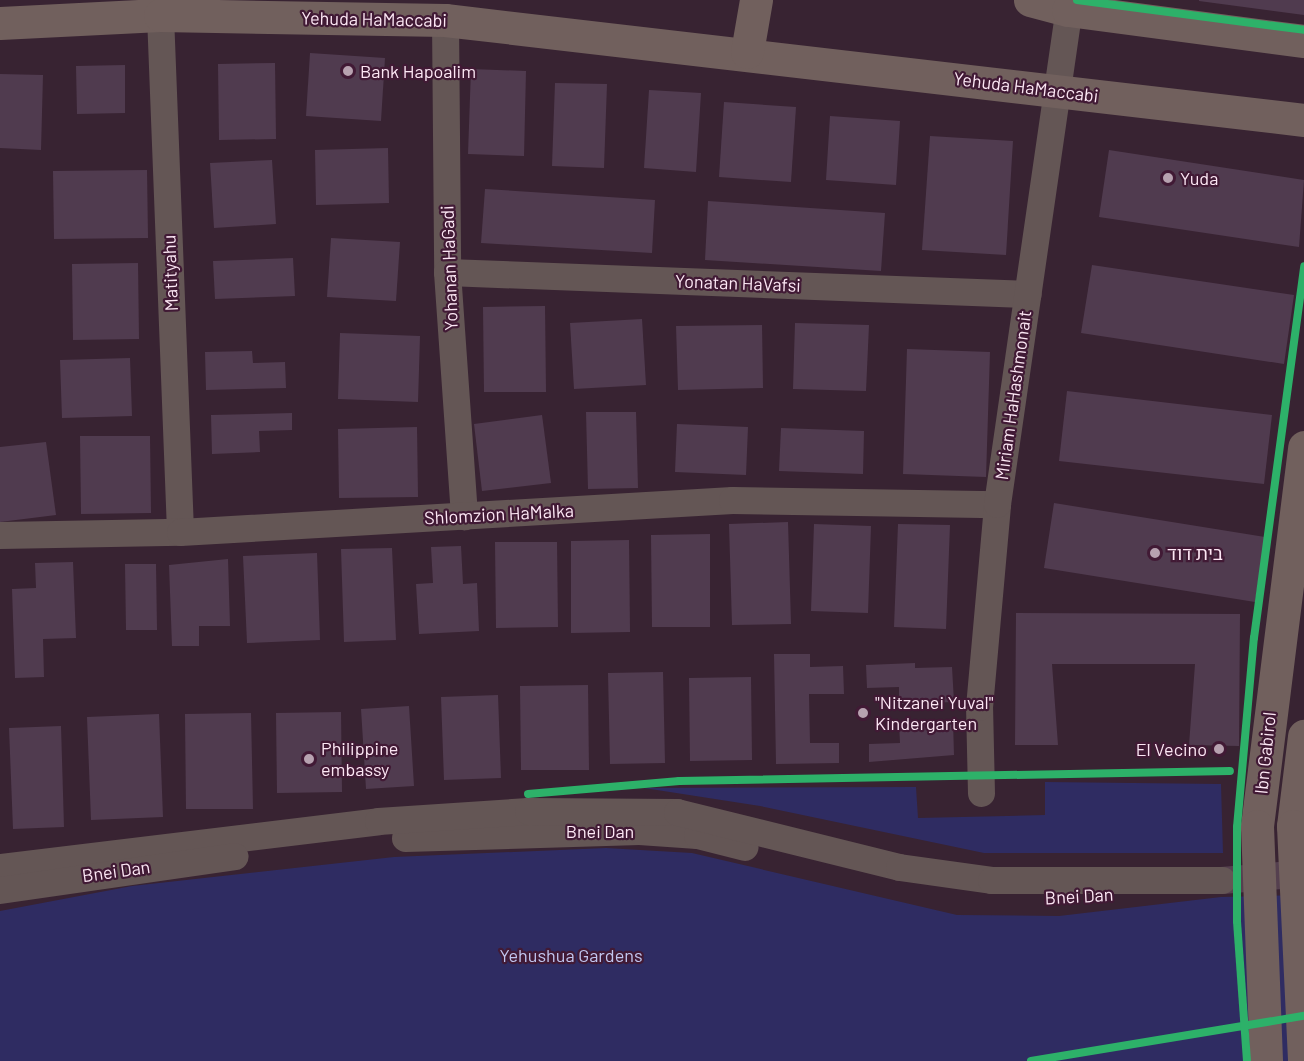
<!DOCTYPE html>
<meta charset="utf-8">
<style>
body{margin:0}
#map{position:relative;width:1304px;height:1061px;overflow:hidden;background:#382332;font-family:Barlow,"Noto Sans Hebrew",sans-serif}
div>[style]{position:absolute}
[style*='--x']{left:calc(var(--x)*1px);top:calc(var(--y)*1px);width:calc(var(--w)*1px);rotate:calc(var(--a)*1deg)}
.green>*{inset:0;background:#2f2c62}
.building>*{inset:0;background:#503b4f}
.street-tunnel>*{height:27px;margin-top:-13.5px;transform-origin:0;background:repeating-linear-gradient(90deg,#55404f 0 27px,transparent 0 41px)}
.street>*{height:27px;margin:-13.5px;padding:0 13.5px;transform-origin:13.5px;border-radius:13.5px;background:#645655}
.secondary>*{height:33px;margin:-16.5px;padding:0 16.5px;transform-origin:16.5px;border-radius:16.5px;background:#71605d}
.secondary-bridge>*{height:33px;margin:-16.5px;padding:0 16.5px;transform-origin:16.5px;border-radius:16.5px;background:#71605d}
.cycleway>*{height:8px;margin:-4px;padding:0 4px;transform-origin:4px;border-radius:4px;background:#2db169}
.dots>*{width:16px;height:16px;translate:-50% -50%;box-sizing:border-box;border:3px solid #411a35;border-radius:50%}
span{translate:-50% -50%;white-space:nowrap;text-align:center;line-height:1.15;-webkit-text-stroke:4.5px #411a35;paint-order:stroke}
.street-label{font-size:18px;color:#fce7f4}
.poi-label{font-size:18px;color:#fce7f4}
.left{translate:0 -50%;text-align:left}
.right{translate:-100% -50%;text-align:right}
.park-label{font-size:18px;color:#c1c6f0}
</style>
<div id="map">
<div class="green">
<div style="clip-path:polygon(1045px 782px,1221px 784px,1223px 853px,984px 853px,760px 806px,644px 788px,916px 787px,918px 818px,1045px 815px)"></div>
<div style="clip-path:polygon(606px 848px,692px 853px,957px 915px,1059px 916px,1221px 897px,1304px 895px,1304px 1061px,0 1061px,0 911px,132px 886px,394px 857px)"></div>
</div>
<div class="building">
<div style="clip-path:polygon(1199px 0,1304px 0,1304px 15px,1199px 1px)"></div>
<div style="clip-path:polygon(310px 53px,385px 58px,381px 121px,306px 116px)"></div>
<div style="clip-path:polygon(275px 63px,276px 139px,219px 140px,218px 64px)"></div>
<div style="clip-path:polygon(125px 65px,125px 113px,77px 114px,76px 66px)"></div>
<div style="clip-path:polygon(471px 69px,526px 71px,524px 156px,468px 154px)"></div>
<div style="clip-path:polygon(0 74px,43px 75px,41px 150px,0 148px)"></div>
<div style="clip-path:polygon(555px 83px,607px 84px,604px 168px,552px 166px)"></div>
<div style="clip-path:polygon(649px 90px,701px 93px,696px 172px,644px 168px)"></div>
<div style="clip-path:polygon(724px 102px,796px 107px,791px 182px,719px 177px)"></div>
<div style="clip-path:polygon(830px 116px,900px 121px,896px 185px,826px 180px)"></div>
<div style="clip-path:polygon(930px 136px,1013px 141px,1006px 255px,922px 250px)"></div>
<div style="clip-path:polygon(388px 148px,389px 203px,316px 205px,315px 150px)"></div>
<div style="clip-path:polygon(1109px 150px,1304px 180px,1299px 247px,1099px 217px)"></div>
<div style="clip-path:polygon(272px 160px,276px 224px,214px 228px,210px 163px)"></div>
<div style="clip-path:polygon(147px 170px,148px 238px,54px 239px,53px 171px)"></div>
<div style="clip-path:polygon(485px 189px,655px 200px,652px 253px,481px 243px)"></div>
<div style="clip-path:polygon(708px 201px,885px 213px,881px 271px,705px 260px)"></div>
<div style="clip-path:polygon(331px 238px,400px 242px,396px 301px,327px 297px)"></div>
<div style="clip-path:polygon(293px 258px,295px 296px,215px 299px,213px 261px)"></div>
<div style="clip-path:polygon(138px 263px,139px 339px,73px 340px,72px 264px)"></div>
<div style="clip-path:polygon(1092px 265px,1294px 295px,1284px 364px,1081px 333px)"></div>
<div style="clip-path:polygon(545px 306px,546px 392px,484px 392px,483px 307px)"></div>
<div style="clip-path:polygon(642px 319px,646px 385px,574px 389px,570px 323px)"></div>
<div style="clip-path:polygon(795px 323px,869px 325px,866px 391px,793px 389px)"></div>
<div style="clip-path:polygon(762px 325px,763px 388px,678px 390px,676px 326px)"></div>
<div style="clip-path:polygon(340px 333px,420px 336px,418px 402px,338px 399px)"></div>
<div style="clip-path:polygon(907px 349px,990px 352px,986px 477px,903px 474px)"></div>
<div style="clip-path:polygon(252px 351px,253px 363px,285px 362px,286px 388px,206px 390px,205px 352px)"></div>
<div style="clip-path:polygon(130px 358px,132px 416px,62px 418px,60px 360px)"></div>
<div style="clip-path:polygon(1067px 391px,1272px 415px,1264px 484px,1059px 461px)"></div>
<div style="clip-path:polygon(586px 412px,636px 412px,638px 488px,588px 489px)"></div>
<div style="clip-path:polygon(292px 413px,292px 430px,259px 431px,260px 452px,212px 454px,211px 415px)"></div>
<div style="clip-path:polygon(542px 415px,551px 483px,482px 491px,474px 424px)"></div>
<div style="clip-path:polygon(677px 424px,748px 427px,746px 475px,675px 472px)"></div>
<div style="clip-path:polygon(417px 427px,418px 497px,339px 498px,338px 429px)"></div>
<div style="clip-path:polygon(781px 428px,864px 431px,863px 474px,779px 471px)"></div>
<div style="clip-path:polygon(80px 436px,150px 436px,151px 513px,81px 514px)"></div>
<div style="clip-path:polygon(46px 442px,56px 515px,0 522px,0 447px)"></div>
<div style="clip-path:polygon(1054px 503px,1265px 537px,1255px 602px,1044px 568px)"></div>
<div style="clip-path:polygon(788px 522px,791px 624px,732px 625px,729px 524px)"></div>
<div style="clip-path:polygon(814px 524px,871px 526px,868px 613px,811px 611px)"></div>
<div style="clip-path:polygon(898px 524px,950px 525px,946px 629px,894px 627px)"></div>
<div style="clip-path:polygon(710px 534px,710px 627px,652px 627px,651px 535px)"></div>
<div style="clip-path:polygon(629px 540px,630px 632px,571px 633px,571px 541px)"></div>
<div style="clip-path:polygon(495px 542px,557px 542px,558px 627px,496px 628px)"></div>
<div style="clip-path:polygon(461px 546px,463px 584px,477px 583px,479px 631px,419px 634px,416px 584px,433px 583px,431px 547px)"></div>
<div style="clip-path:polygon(392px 548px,396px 640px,344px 642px,341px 549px)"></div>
<div style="clip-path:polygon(317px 553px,320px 640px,247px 643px,243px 556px)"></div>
<div style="clip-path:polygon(228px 559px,230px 626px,199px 626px,199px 646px,172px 646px,169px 565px)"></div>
<div style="clip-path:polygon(73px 562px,76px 638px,43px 639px,44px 677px,15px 678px,12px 589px,36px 588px,35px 563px)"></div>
<div style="clip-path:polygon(125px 564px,156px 564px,157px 630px,126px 630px)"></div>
<div style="clip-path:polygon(1016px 613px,1240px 614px,1239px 746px,1189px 745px,1195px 664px,1052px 664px,1058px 745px,1015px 745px)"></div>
<div style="clip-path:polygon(774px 654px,810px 654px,810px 667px,843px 666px,844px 694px,809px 694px,810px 743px,839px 743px,839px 763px,776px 764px)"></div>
<div style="clip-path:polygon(915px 663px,915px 668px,952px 667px,954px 702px,899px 704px,899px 687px,867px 688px,866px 665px)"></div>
<div style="clip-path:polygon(663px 672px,665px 763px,610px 764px,608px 673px)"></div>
<div style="clip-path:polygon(751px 677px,752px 760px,690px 761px,689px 678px)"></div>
<div style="clip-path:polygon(588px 685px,589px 770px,521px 770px,520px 686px)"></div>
<div style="clip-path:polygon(498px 695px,501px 778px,444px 780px,441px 697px)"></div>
<div style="clip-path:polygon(409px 706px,414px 786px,366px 789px,361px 709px)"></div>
<div style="clip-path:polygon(341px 712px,342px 792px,277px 793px,276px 713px)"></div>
<div style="clip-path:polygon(251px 713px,253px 809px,186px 809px,185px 714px)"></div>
<div style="clip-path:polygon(159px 714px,163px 817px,91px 820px,87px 717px)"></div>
<div style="clip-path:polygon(953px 721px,954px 755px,869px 762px,869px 744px,900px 743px,899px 723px)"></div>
<div style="clip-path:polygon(61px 726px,64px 827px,13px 829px,9px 728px)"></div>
</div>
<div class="street-tunnel">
<div style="--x:1222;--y:880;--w:82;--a:-4.9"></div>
</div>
<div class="street">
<div style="--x:160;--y:15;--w:517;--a:87.78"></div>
<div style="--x:445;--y:20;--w:252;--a:89.5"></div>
<div style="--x:447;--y:272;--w:245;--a:86"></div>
<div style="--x:447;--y:272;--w:581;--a:2.17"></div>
<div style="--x:0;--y:535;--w:180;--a:-1"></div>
<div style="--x:180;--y:532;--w:553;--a:-3.32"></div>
<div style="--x:732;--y:500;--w:265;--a:0.9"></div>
<div style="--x:981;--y:793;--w:86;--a:-91.3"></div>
<div style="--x:979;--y:707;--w:204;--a:-84.9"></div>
<div style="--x:997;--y:504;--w:509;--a:-81.76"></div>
<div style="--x:405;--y:838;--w:234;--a:-1.7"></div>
<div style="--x:639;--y:831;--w:58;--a:3.9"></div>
<div style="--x:697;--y:835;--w:49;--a:14"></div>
<div style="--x:0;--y:867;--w:381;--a:-6.9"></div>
<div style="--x:378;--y:821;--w:150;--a:-3.8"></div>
<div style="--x:528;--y:811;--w:149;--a:0.4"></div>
<div style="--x:677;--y:812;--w:229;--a:13.9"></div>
<div style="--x:899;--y:867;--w:93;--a:8"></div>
<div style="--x:991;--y:880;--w:231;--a:0"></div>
<div style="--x:0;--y:890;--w:237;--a:-8.2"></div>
</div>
<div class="secondary">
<div style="--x:1030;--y:0;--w:39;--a:15"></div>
<div style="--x:1068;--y:10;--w:238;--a:7.5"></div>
<div style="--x:0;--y:23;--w:160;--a:-2.9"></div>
<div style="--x:160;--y:15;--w:285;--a:1"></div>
<div style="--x:445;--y:20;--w:865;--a:6.64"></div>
<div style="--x:747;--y:52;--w:53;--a:-80.2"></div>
<div style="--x:1257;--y:826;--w:382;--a:-82.9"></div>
<div style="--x:1293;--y:826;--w:91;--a:-83"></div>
</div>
<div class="secondary-bridge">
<div style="--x:1257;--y:826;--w:235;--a:87.8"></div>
<div style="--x:1293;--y:826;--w:235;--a:87.3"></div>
</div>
<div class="cycleway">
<div style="--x:1077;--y:0;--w:229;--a:7.5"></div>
<div style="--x:528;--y:794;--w:152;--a:-4.9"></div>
<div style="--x:679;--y:781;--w:551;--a:-1.04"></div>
<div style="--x:1031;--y:1061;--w:277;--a:-9.4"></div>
<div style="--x:1247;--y:1061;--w:140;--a:-94.1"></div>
<div style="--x:1237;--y:921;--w:94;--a:-90"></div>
<div style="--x:1237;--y:827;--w:190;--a:-84.9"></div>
<div style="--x:1254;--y:638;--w:375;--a:-82.3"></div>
</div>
<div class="dots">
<div style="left:348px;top:71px;background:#b7a2b0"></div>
<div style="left:1168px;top:178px;background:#b7a2b0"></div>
<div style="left:1155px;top:553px;background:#b7a2b0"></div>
<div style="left:863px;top:713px;background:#b7a2b0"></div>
<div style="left:1219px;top:749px;background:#b7a2b0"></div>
<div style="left:309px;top:759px;background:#b7a2b0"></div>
</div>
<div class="street-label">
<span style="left:374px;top:19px;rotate:1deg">Yehuda HaMaccabi</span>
<span style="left:1026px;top:87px;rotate:7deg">Yehuda HaMaccabi</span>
<span style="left:449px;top:268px;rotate:-92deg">Yohanan HaGadi</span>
<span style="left:170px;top:273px;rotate:-92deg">Matityahu</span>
<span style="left:738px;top:283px;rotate:2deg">Yonatan HaVafsi</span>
<span style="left:1013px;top:395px;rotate:-82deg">Miriam HaHashmonait</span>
<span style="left:499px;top:514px;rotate:-3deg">Shlomzion HaMalka</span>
<span style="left:1265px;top:753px;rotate:-84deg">Ibn Gabirol</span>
<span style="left:600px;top:831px">Bnei Dan</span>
<span style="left:116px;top:871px;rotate:-8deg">Bnei Dan</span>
<span style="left:1079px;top:896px;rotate:-3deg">Bnei Dan</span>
</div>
<div class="poi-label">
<span class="left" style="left:360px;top:71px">Bank Hapoalim</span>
<span class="left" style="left:1180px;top:178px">Yuda</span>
<span class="left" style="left:1167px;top:553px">בית דוד</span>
<span class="left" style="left:875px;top:713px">"Nitzanei Yuval"<br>Kindergarten</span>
<span class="left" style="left:321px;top:759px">Philippine<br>embassy</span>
<span class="right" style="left:1207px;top:749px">El Vecino</span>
</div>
<div class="park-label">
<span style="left:571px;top:955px">Yehushua Gardens</span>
</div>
</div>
